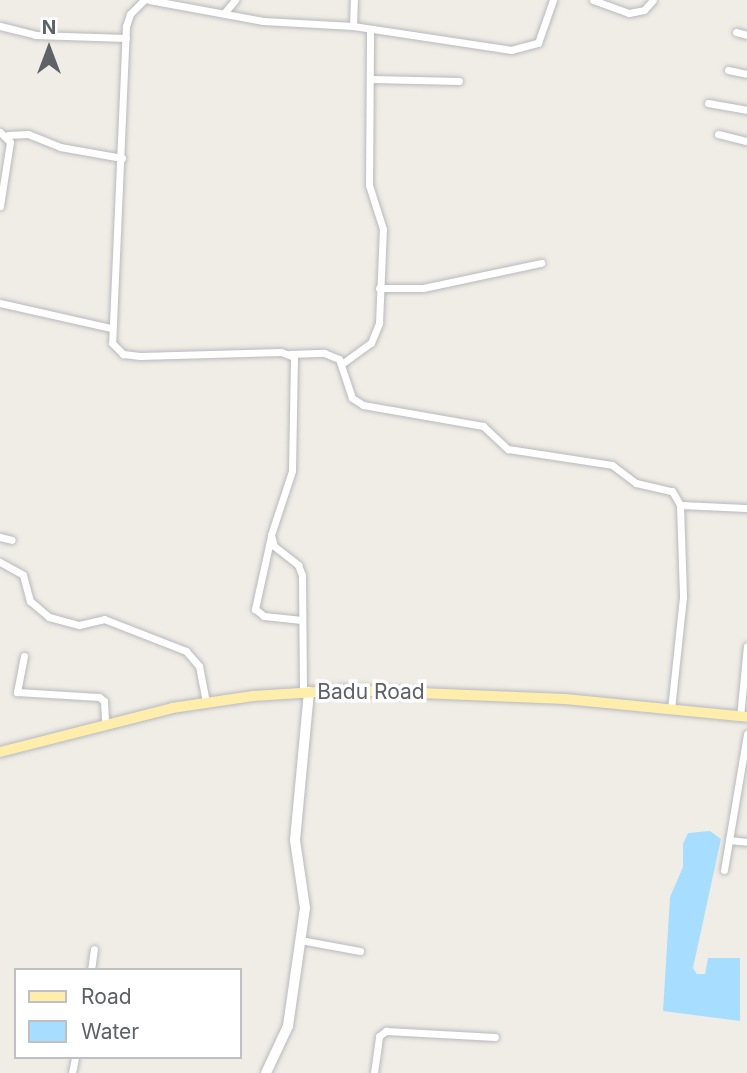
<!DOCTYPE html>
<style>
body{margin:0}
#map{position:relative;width:747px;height:1073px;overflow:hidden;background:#f0ede6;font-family:Inter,sans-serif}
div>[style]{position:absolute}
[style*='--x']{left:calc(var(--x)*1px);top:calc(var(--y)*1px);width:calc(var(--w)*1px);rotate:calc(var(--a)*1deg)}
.water>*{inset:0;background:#a7deff}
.roads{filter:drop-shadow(0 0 2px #b7b9bd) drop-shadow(0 0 2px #b7b9bd)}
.street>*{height:7px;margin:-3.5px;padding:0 3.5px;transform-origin:3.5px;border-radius:3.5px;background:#fff}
.secondary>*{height:10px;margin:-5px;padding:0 5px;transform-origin:5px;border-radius:5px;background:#fff}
.primary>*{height:10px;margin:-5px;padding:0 5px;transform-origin:5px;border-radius:5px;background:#ffedac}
span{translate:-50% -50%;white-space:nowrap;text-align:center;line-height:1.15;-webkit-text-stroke:7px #fff;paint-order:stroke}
.street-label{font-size:21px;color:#5e6267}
.legend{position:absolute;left:14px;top:968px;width:228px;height:91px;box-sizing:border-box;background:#fff;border:2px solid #bfc0c2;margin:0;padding:9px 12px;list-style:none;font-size:21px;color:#5e6267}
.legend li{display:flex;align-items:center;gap:14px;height:35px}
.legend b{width:35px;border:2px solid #bfc0c2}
.north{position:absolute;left:14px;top:14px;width:70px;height:70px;-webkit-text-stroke:5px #fff;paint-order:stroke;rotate:0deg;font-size:19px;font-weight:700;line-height:28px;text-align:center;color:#5e6267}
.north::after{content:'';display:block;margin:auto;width:24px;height:32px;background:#5e6267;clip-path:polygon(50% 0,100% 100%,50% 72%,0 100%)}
</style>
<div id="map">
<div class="water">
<div style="clip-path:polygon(710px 831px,721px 839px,693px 968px,697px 974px,705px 974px,708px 958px,740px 958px,740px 1021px,663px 1011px,670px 897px,683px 867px,683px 844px,688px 833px)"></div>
</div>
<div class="roads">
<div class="street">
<div style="--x:144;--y:0;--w:20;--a:135"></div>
<div style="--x:130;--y:14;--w:13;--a:108"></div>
<div style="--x:126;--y:26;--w:317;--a:92.5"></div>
<div style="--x:112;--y:343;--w:16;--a:45"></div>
<div style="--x:123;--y:354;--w:17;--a:7"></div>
<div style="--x:140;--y:356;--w:141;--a:-1.6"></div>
<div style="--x:281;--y:352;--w:14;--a:21"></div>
<div style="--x:294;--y:357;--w:114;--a:91"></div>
<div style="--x:292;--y:471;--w:67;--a:108.2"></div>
<div style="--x:271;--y:535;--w:11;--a:75"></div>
<div style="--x:274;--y:546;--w:31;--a:38"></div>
<div style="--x:298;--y:565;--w:11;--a:68"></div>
<div style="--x:302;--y:575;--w:118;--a:89.5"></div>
<div style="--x:149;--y:0;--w:116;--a:10.4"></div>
<div style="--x:263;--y:21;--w:90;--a:3.2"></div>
<div style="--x:353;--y:26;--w:160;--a:8.6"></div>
<div style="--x:511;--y:50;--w:28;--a:-15"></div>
<div style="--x:538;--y:43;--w:46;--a:-70.8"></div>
<div style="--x:593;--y:0;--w:38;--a:20"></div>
<div style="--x:629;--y:13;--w:15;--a:-11"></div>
<div style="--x:644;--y:10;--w:13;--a:-48"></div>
<div style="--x:225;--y:12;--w:16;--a:-50"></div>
<div style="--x:0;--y:26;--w:36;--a:14"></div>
<div style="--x:35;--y:35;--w:91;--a:1.9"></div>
<div style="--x:353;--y:26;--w:26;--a:-88"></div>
<div style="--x:736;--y:32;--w:11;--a:15"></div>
<div style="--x:728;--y:70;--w:19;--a:12"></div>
<div style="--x:372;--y:79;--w:87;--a:1.3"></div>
<div style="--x:708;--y:103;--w:40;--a:10"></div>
<div style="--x:0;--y:132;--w:14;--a:45"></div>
<div style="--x:10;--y:142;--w:65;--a:98.9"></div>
<div style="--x:718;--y:134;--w:30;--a:14"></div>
<div style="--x:8;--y:135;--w:20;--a:-3"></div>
<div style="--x:28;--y:134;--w:35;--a:22"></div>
<div style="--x:60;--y:147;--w:63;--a:10.1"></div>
<div style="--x:379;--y:288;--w:44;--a:0"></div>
<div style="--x:423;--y:288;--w:121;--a:-12"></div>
<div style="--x:0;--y:303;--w:114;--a:12.7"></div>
<div style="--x:290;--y:354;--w:34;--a:-2"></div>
<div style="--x:324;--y:353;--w:16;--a:22"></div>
<div style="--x:339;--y:359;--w:41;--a:71.6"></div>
<div style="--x:352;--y:398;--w:13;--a:32"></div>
<div style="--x:363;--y:405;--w:122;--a:9.9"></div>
<div style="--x:483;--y:426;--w:34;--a:43"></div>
<div style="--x:508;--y:449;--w:105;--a:8.7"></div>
<div style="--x:612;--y:465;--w:30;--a:37"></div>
<div style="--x:636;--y:483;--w:37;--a:13"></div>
<div style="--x:672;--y:491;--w:16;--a:60"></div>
<div style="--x:680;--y:505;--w:92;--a:88.1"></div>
<div style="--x:683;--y:597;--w:113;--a:96.1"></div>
<div style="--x:343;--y:363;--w:34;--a:-36"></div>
<div style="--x:371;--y:343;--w:22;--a:-68"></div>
<div style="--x:379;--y:323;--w:94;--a:-87.6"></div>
<div style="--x:383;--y:229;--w:46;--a:-107.7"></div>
<div style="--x:369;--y:185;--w:156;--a:-89.6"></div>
<div style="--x:680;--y:505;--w:67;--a:2.6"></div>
<div style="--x:271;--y:536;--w:75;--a:102.4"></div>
<div style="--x:255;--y:609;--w:11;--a:38"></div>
<div style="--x:264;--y:616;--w:38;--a:6"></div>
<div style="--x:0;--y:537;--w:12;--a:14"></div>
<div style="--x:0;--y:562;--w:26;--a:29"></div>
<div style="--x:23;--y:575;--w:27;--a:75"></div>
<div style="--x:30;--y:601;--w:25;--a:40"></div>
<div style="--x:49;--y:617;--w:31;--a:15"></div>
<div style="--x:79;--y:625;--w:26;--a:-13"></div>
<div style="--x:104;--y:619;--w:88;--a:21.3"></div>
<div style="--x:186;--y:651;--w:20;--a:49"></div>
<div style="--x:199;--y:666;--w:38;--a:79"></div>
<div style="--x:24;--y:656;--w:37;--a:101"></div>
<div style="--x:17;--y:692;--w:82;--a:3.5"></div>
<div style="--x:99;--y:697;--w:6;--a:39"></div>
<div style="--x:104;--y:701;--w:21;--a:87"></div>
<div style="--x:740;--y:717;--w:71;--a:-84.4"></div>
<div style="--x:729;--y:840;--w:18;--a:6"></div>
<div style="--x:724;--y:870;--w:138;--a:-80.4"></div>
<div style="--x:300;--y:940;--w:61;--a:10.4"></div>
<div style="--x:91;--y:970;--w:21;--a:-82"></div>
<div style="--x:72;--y:1073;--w:16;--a:-79"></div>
<div style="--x:374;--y:1073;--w:37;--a:-82"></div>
<div style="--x:379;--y:1036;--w:9;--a:-36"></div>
<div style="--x:386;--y:1031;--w:109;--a:3.2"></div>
</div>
<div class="secondary">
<div style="--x:266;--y:1073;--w:52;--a:-64.9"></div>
<div style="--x:288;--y:1026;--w:119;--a:-81.8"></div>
<div style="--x:305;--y:908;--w:69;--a:-98.4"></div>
<div style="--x:295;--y:840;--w:149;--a:-84.6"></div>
</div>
<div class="primary">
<div style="--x:0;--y:752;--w:178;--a:-14.3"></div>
<div style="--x:172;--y:708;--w:82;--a:-8.4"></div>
<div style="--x:253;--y:696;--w:95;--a:-3.6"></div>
<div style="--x:348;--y:690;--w:217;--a:2.4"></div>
<div style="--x:565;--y:699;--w:183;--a:5.6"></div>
</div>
</div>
<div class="street-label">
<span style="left:371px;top:692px">Badu Road</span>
</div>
<ul class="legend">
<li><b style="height:9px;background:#ffedac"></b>Road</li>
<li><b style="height:19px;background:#a7deff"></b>Water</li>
</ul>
<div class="north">N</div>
</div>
